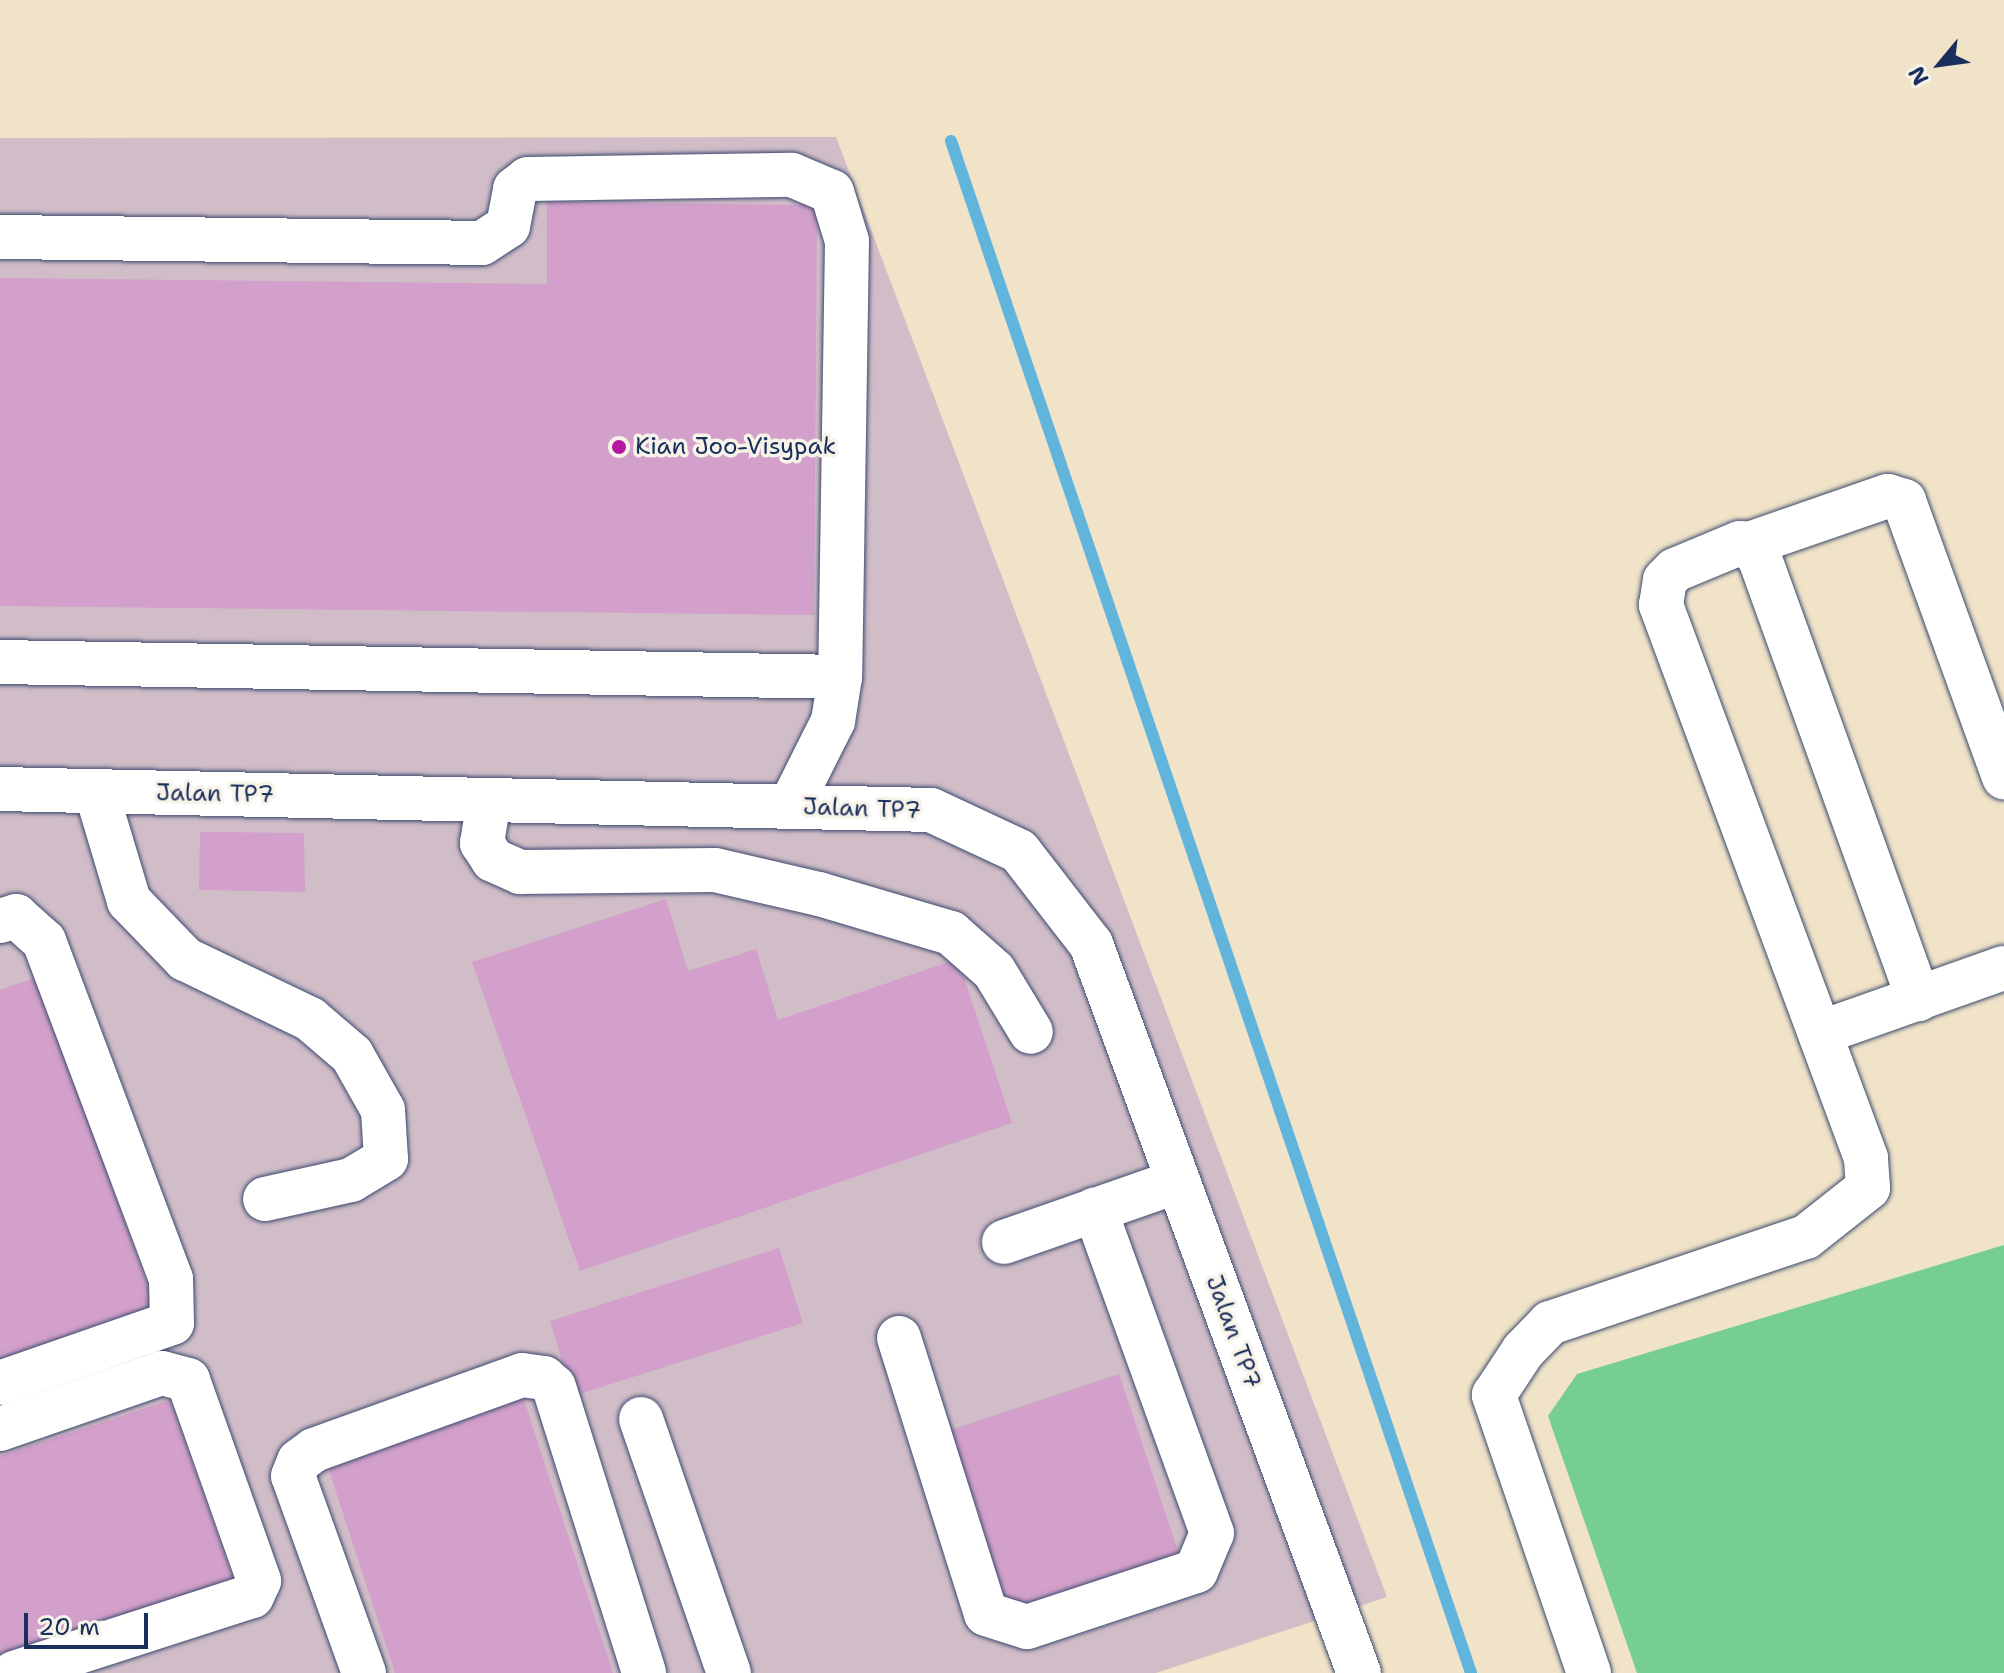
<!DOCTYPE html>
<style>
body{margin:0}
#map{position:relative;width:2004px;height:1673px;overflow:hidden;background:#f0e3c8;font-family:"Shantell Sans",sans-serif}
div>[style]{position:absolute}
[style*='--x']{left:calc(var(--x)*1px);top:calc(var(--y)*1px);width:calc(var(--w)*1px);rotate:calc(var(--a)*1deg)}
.industrial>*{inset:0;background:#d1bdc8}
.green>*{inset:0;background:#76ce93}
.stream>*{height:12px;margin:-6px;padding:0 6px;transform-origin:6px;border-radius:6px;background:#61b5dd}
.building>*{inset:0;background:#d2a0ca}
.roads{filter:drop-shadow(0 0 2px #3b4a6e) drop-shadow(0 0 2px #3b4a6e)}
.minor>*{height:44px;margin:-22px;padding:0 22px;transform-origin:22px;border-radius:22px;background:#fff}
.dots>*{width:22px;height:22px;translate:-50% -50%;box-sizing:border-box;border:4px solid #f7f3e8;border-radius:50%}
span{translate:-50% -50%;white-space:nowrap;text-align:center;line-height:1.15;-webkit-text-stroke:7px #f7f3e8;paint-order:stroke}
.poi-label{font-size:24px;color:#1b2f5e}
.left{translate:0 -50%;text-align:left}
.street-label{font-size:24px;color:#1b2f5e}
.north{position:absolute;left:1900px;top:24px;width:80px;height:80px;-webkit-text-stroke:6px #f7f3e8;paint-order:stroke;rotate:241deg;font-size:22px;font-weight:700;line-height:32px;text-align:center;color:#1b2f5e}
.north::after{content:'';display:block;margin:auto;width:28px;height:36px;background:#1b2f5e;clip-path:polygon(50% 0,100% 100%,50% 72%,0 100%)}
.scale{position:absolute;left:24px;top:1613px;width:124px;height:36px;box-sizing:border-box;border:4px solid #1b2f5e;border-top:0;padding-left:10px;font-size:24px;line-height:28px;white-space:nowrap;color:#1b2f5e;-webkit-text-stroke:6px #f7f3e8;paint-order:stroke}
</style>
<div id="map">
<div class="industrial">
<div style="clip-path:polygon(836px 137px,1387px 1597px,1156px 1673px,0 1673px,0 138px)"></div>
</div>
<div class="green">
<div style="clip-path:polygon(2004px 1245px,2004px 1673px,1637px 1673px,1548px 1416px,1577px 1374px)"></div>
</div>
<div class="stream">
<div style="--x:951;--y:141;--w:1618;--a:71.25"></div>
</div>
<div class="building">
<div style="clip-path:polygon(547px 202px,817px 205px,814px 615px,0 606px,0 278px,547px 284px)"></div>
<div style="clip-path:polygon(200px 832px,304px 833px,305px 892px,199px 890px)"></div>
<div style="clip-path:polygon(666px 899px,688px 971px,756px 949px,778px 1020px,958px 959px,1012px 1123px,580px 1271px,472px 962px)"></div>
<div style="clip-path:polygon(37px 977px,155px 1307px,0 1361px,0 990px)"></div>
<div style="clip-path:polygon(779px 1248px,803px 1323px,573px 1396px,550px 1321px)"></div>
<div style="clip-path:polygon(1119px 1374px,1180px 1557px,1008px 1614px,947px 1431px)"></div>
<div style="clip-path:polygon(523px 1397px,613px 1673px,395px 1673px,326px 1461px)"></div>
<div style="clip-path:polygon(170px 1400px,236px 1587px,0 1663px,0 1456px)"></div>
</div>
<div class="roads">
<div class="minor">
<div style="--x:0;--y:237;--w:482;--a:0.7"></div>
<div style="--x:482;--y:243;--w:31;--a:-33"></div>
<div style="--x:508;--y:226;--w:38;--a:-79"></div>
<div style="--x:515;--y:189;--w:16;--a:-38"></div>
<div style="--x:528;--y:179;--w:264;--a:-0.9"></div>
<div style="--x:792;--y:175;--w:43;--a:23"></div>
<div style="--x:832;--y:192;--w:51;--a:73"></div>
<div style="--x:847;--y:241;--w:436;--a:90.9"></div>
<div style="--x:840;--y:677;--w:45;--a:99"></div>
<div style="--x:833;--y:721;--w:96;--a:116.6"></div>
<div style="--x:1749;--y:544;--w:147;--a:-19.1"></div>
<div style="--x:1888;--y:496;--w:17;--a:17"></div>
<div style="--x:1904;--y:501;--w:294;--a:70.1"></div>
<div style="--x:0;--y:662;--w:840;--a:1.02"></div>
<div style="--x:0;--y:789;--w:931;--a:1.29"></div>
<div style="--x:931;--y:810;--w:97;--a:25"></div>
<div style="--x:1019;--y:851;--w:118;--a:52.3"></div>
<div style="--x:1091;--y:944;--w:777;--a:69.82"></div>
<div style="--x:96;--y:791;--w:115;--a:73.3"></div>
<div style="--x:129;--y:901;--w:81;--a:46"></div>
<div style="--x:185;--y:959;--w:139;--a:25.6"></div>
<div style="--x:310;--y:1019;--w:55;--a:40.6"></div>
<div style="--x:352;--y:1055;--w:63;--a:60.6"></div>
<div style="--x:383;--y:1110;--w:49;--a:86.5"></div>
<div style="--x:386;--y:1159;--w:41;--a:149"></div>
<div style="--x:351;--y:1180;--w:88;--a:167.5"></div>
<div style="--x:489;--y:800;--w:44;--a:99.2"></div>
<div style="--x:482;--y:843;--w:20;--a:57"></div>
<div style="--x:493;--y:860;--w:30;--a:24"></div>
<div style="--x:520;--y:872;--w:195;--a:-0.6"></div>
<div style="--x:715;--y:870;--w:107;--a:13"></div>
<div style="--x:819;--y:894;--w:138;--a:16.5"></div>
<div style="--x:951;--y:933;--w:57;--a:41.5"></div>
<div style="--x:994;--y:971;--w:71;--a:58.8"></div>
<div style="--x:0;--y:921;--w:17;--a:-17"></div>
<div style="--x:16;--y:916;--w:38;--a:42"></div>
<div style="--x:44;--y:941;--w:361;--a:69.4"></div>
<div style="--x:171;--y:1279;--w:44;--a:88.7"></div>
<div style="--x:172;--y:1323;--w:182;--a:160.8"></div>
<div style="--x:1820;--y:1033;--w:195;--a:-19.5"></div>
<div style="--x:1004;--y:1242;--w:184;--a:-19.3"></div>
<div style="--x:899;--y:1338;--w:289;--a:72.5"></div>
<div style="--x:986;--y:1614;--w:43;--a:17.6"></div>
<div style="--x:1027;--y:1627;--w:178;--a:-18.3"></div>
<div style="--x:1196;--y:1571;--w:41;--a:-67.2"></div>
<div style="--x:1212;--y:1533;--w:344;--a:-109.9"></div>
<div style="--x:641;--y:1419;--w:269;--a:70.9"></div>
<div style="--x:0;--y:1429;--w:171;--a:-19.1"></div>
<div style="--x:162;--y:1373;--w:27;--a:15"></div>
<div style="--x:188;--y:1380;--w:213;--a:70.5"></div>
<div style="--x:259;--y:1581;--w:17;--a:115"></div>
<div style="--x:252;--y:1596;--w:250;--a:162.1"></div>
<div style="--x:364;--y:1673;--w:209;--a:-109.8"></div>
<div style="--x:293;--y:1476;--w:16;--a:-68"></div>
<div style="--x:299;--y:1461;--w:19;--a:-36"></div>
<div style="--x:314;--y:1450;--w:221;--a:-19.8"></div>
<div style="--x:522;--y:1375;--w:22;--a:8"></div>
<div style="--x:544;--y:1378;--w:13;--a:42"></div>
<div style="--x:554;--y:1387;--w:300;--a:72.5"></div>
<div style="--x:1589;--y:1673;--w:294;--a:-108.9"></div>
<div style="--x:1494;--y:1395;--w:53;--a:-56.6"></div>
<div style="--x:1523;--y:1351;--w:39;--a:-46"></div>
<div style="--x:1550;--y:1323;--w:270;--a:-18.6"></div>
<div style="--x:1806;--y:1237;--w:79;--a:-38.3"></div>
<div style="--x:1868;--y:1188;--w:30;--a:-94"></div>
<div style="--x:1866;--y:1158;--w:590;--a:-110.34"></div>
<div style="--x:1661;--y:605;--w:25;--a:-81"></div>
<div style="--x:1665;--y:580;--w:14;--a:-45"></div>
<div style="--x:1675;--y:570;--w:70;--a:-22.6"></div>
<div style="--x:1740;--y:543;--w:9;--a:6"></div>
<div style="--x:1749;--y:544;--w:19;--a:54"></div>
<div style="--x:1760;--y:559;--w:468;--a:70.2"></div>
</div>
</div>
<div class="dots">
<div style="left:619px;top:447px;background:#b5179e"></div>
</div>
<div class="poi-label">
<span class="left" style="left:635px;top:447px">Kian Joo-Visypak</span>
</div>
<div class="street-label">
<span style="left:215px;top:794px;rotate:1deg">Jalan TP7</span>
<span style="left:862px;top:809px;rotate:2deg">Jalan TP7</span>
<span style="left:1233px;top:1332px;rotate:70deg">Jalan TP7</span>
</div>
<div class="north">N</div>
<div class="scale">20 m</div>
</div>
